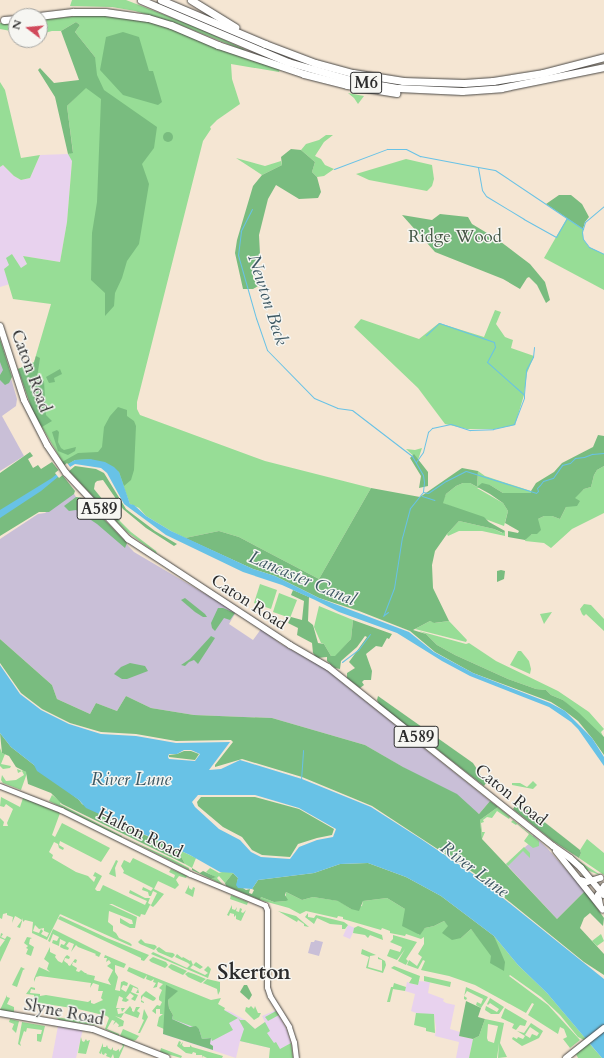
<!DOCTYPE html>
<style>
body{margin:0}
#map{position:relative;width:604px;height:1058px;overflow:hidden;background:#f5e6d3;font-family:Cardo,serif}
div>[style]{position:absolute}
[style*='--x']{left:calc(var(--x)*1px);top:calc(var(--y)*1px);width:calc(var(--w)*1px);rotate:calc(var(--a)*1deg)}
.built>*{inset:0;background:#e8d2ee}
.industrial>*{inset:0;background:#c9bfd7}
.green>*{inset:0;background:#97dd96}
.forest>*{inset:0;background:#79bc7f}
.round{border-radius:50%}
.water>*{inset:0;background:#68c2e6}
.pier>*{inset:0;background:#f5e6d3}
.stream>*{height:1px;margin:-0.5px;padding:0 0.5px;transform-origin:0.5px;border-radius:0.5px;background:#68c2e6}
.roads{filter:drop-shadow(0 0 1px #494744) drop-shadow(0 0 1px #494744)}
.tertiary>*{height:5px;margin:-2.5px;padding:0 2.5px;transform-origin:2.5px;border-radius:2.5px;background:#fff}
.primary>*{height:6px;margin:-3px;padding:0 3px;transform-origin:3px;border-radius:3px;background:#fff}
.motorway>*{height:7px;margin:-3.5px;padding:0 3.5px;transform-origin:3.5px;border-radius:3.5px;background:#fff}
span{translate:-50% -50%;white-space:nowrap;text-align:center;line-height:1.15;-webkit-text-stroke:3px #f6f6f2;paint-order:stroke}
.shield-label span{padding:1px 3px;background:#f6f6f2;border:1px solid;border-radius:3px;-webkit-text-stroke-width:0}
.shield-label{font-size:16px;color:#2b2b2b;font-weight:700}
.park-label{font-size:17px;color:#465846}
.street-label{font-size:17px;color:#2b2b2b}
.water-label{font-size:18px;color:#3d5863;font-style:italic}
.district-label{font-size:21px;color:#2b2b2b;font-weight:700}
.north{position:absolute;left:8px;top:8px;width:40px;height:40px;box-sizing:border-box;background:#f6f6f2;border:1px solid #a5a5a2;border-radius:50%;rotate:286deg;font-size:11px;font-weight:700;line-height:16px;text-align:center;color:#2b2b2b}
.north::after{content:'';display:block;margin:auto;width:14px;height:18px;background:#d1495b;clip-path:polygon(50% 0,100% 100%,50% 72%,0 100%)}
</style>
<div id="map">
<div class="built">
<div style="clip-path:polygon(68px 154px,72px 160px,67px 222px,60px 262px,23px 256px,27px 264px,21px 269px,12px 254px,9px 266px,4px 269px,10px 284px,0 287px,0 167px,3px 165px,14px 176px,21px 180px,30px 178px,40px 155px)"></div>
<div style="clip-path:polygon(348px 925px,355px 928px,350px 939px,343px 936px)"></div>
<div style="clip-path:polygon(419px 981px,430px 982px,428px 993px,444px 999px,443px 1001px,446px 1003px,455px 1005px,450px 1029px,460px 1032px,459px 1036px,473px 1039px,469px 1058px,456px 1058px,459px 1042px,435px 1036px,436px 1028px,434px 1015px,416px 1013px,411px 1011px,415px 994px,405px 991px,406px 987px,407px 982px,417px 985px)"></div>
<div style="clip-path:polygon(222px 1009px,231px 1012px,245px 1020px,255px 1029px,265px 1022px,262px 1016px,276px 1010px,287px 1030px,291px 1043px,279px 1050px,240px 1041px,236px 1058px,163px 1034px,166px 1017px)"></div>
<div style="clip-path:polygon(58px 1026px,83px 1029px,76px 1058px,52px 1058px)"></div>
</div>
<div class="industrial">
<div style="clip-path:polygon(0 341px,17px 399px,16px 406px,2px 416px,24px 456px,0 471px)"></div>
<div style="clip-path:polygon(73px 492px,76px 497px,83px 498px,134px 552px,236px 612px,229px 624px,253px 640px,261px 629px,281px 644px,324px 668px,490px 801px,479px 814px,469px 806px,365px 745px,272px 718px,194px 715px,151px 708px,126px 696px,117px 711px,96px 703px,90px 714px,57px 699px,52px 685px,0 639px,0 539px,38px 514px,45px 513px)"></div>
<div style="clip-path:polygon(533px 835px,547px 848px,585px 891px,557px 919px,506px 864px,533px 840px)"></div>
<div style="clip-path:polygon(315px 940px,323px 942px,319px 956px,308px 953px,311px 942px,314px 942px)"></div>
</div>
<div class="green">
<div style="clip-path:polygon(72px 0,126px 0,201px 29px,244px 49px,245px 51px,178px 24px,135px 11px,112px 7px,70px 6px)"></div>
<div style="clip-path:polygon(86px 15px,124px 17px,149px 22px,168px 28px,247px 59px,280px 69px,279px 72px,231px 64px,232px 79px,240px 104px,217px 120px,210px 127px,211px 129px,203px 141px,137px 402px,137px 409px,140px 415px,265px 461px,371px 488px,319px 579px,239px 537px,219px 531px,185px 538px,171px 531px,146px 516px,139px 508px,130px 504px,118px 472px,75px 460px,65px 466px,33px 412px,18px 369px,34px 362px,51px 304px,13px 299px,4px 269px,9px 265px,6px 258px,12px 254px,21px 268px,27px 264px,23px 256px,60px 262px,67px 222px,72px 161px,68px 154px,73px 152px,67px 106px,86px 87px,95px 57px,75px 32px,80px 25px,76px 22px,61px 31px,52px 31px,40px 34px,40px 20px)"></div>
<div style="clip-path:polygon(16px 22px,16px 32px,0 29px,0 23px)"></div>
<div style="clip-path:polygon(0 82px,5px 90px,21px 158px,40px 155px,30px 178px,21px 180px,14px 176px,3px 165px,0 167px)"></div>
<div style="clip-path:polygon(348px 93px,364px 96px,358px 104px,354px 98px)"></div>
<div style="clip-path:polygon(326px 135px,333px 135px,324px 142px,315px 156px,321px 159px,325px 165px,334px 169px,324px 176px,317px 177px,312px 172px,315px 162px,301px 150px,306px 144px,319px 140px)"></div>
<div style="clip-path:polygon(236px 158px,265px 166px,281px 161px,282px 165px,262px 175px)"></div>
<div style="clip-path:polygon(406px 159px,432px 165px,434px 179px,432px 186px,427px 191px,369px 180px,356px 174px)"></div>
<div style="clip-path:polygon(567px 218px,583px 229px,583px 239px,589px 247px,604px 254px,604px 290px,544px 258px)"></div>
<div style="clip-path:polygon(495px 310px,501px 312px,496px 324px,505px 337px,513px 340px,511px 348px,534px 356px,527px 373px,524px 395px,515px 425px,495px 429px,467px 429px,445px 424px,418px 388px,354px 327px,361px 319px,419px 339px,439px 323px,484px 337px)"></div>
<div style="clip-path:polygon(422px 448px,418px 460px,406px 449px,415px 450px)"></div>
<div style="clip-path:polygon(604px 466px,604px 513px,572px 529px,551px 548px,544px 543px,525px 541px,526px 538px,532px 534px,538px 519px,544px 516px,552px 516px,560px 519px,566px 507px,574px 498px,584px 489px,591px 487px,594px 475px,597px 470px)"></div>
<div style="clip-path:polygon(478px 471px,485px 476px,531px 491px,532px 493px,503px 493px,490px 485px,477px 488px,503px 503px,508px 511px,504px 526px,442px 503px,446px 494px,456px 486px,463px 483px,470px 483px,477px 487px)"></div>
<div style="clip-path:polygon(120px 521px,131px 532px,156px 551px,157px 554px,127px 532px,117px 522px)"></div>
<div style="clip-path:polygon(459px 521px,494px 529px,502px 533px,505px 531px,505px 536px,482px 531px,459px 531px,448px 536px,447px 534px)"></div>
<div style="clip-path:polygon(260px 584px,277px 590px,271px 609px,254px 603px)"></div>
<div style="clip-path:polygon(279px 593px,297px 600px,290px 618px,273px 612px)"></div>
<div style="clip-path:polygon(584px 604px,591px 605px,604px 619px,604px 631px,586px 614px,584px 616px,582px 614px,580px 609px)"></div>
<div style="clip-path:polygon(319px 606px,353px 620px,351px 639px,335px 657px,331px 656px,324px 644px,321px 643px,314px 627px)"></div>
<div style="clip-path:polygon(552px 612px,544px 624px,540px 614px)"></div>
<div style="clip-path:polygon(430px 621px,435px 623px,449px 621px,467px 640px,466px 642px,415px 629px)"></div>
<div style="clip-path:polygon(419px 631px,466px 644px,469px 643px,496px 661px,558px 691px,589px 712px,604px 729px,601px 732px,604px 738px,563px 700px,551px 695px,546px 690px,536px 689px,508px 679px,455px 655px,437px 645px,426px 634px)"></div>
<div style="clip-path:polygon(518px 651px,521px 651px,529px 661px,531px 669px,530px 674px,510px 665px)"></div>
<div style="clip-path:polygon(0 748px,2px 753px,5px 754px,1px 764px,11px 766px,10px 768px,3px 769px,0 766px)"></div>
<div style="clip-path:polygon(17px 769px,22px 771px,23px 770px,27px 773px,21px 790px,3px 783px,1px 780px,2px 775px,6px 781px,16px 780px,24px 775px,22px 771px,18px 773px)"></div>
<div style="clip-path:polygon(533px 781px,537px 785px,533px 789px,512px 785px,512px 783px,520px 783px,527px 787px)"></div>
<div style="clip-path:polygon(52px 795px,61px 802px,60px 804px,122px 836px,122px 838px,49px 801px)"></div>
<div style="clip-path:polygon(evenodd,1px 797px,20px 807px,23px 798px,60px 813px,52px 835px,55px 837px,62px 823px,110px 848px,101px 862px,60px 841px,59px 845px,64px 848px,63px 850px,59px 848px,58px 844px,54px 842px,49px 852px,53px 855px,52px 858px,76px 872px,88px 876px,94px 882px,96px 877px,93px 876px,95px 872px,102px 876px,95px 889px,97px 891px,100px 891px,103px 885px,145px 905px,147px 901px,129px 893px,130px 890px,145px 898px,150px 898px,148px 903px,151px 905px,154px 899px,158px 901px,154px 899px,157px 893px,153px 891px,151px 896px,149px 896px,148px 892px,142px 890px,143px 887px,151px 891px,153px 888px,123px 873px,124px 871px,121px 866px,124px 860px,130px 863px,133px 858px,174px 878px,175px 875px,169px 872px,171px 869px,187px 876px,186px 878px,179px 876px,176px 880px,179px 885px,175px 889px,158px 881px,154px 889px,164px 894px,156px 904px,153px 907px,150px 905px,145px 915px,141px 914px,140px 917px,112px 904px,109px 904px,137px 917px,135px 928px,130px 928px,120px 923px,120px 918px,130px 924px,133px 924px,132px 920px,109px 911px,108px 922px,113px 926px,113px 931px,116px 933px,119px 938px,130px 943px,132px 945px,131px 946px,60px 914px,61px 912px,47px 940px,32px 933px,33px 922px,25px 920px,23px 922px,23px 918px,20px 928px,17px 927px,22px 920px,17px 917px,15px 916px,12px 923px,13px 917px,7px 915px,7px 913px,3px 914px,2px 919px,0 918px,0 818px,4px 822px,3px 826px,8px 826px,7px 823px,13px 809px,6px 804px,4px 807px,0 806px,1px 797px,35px 925px,39px 929px,44px 928px,44px 931px,49px 933px,47px 937px,41px 934px,43px 931px,41px 929px,39px 933px,33px 931px,35px 925px)"></div>
<div style="clip-path:polygon(498px 807px,510px 817px,509px 819px,497px 811px,492px 818px,487px 817px,483px 820px,484px 822px,481px 823px,482px 832px,485px 832px,482px 839px,496px 854px,482px 839px,480px 820px)"></div>
<div style="clip-path:polygon(513px 820px,539px 841px,539px 846px,533px 848px,524px 841px,529px 834px,517px 824px,516px 825px,511px 822px)"></div>
<div style="clip-path:polygon(123px 837px,172px 859px,189px 868px,189px 870px)"></div>
<div style="clip-path:polygon(587px 839px,604px 853px,604px 875px,579px 858px,581px 853px,580px 850px)"></div>
<div style="clip-path:polygon(524px 847px,530px 853px,530px 858px,523px 851px,508px 866px,506px 864px)"></div>
<div style="clip-path:polygon(177px 849px,196px 858px,192px 868px,185px 864px)"></div>
<div style="clip-path:polygon(575px 859px,579px 861px,602px 876px,587px 870px)"></div>
<div style="clip-path:polygon(116px 860px,118px 861px,115px 868px,116px 877px,109px 874px)"></div>
<div style="clip-path:polygon(210px 868px,219px 873px,225px 871px,233px 873px,225px 883px,219px 876px,217px 878px,223px 885px,211px 879px,215px 877px,206px 872px)"></div>
<div style="clip-path:polygon(189px 885px,189px 888px,192px 890px,193px 887px,195px 888px,193px 897px,185px 893px)"></div>
<div style="clip-path:polygon(286px 892px,302px 900px,313px 897px,339px 901px,351px 909px,362px 906px,363px 901px,387px 898px,405px 909px,419px 935px,425px 928px,434px 926px,444px 921px,461px 938px,471px 929px,504px 970px,494px 936px,518px 965px,547px 993px,586px 1039px,584px 1040px,578px 1037px,560px 1015px,541px 997px,510px 975px,509px 976px,548px 1005px,580px 1040px,570px 1048px,563px 1039px,567px 1037px,564px 1029px,560px 1027px,558px 1034px,528px 1015px,534px 1004px,532px 1003px,526px 1013px,475px 985px,449px 976px,421px 970px,425px 961px,423px 960px,418px 969px,407px 965px,409px 960px,417px 966px,422px 957px,418px 954px,424px 944px,424px 937px,421px 939px,406px 934px,405px 936px,390px 933px,390px 931px,382px 928px,381px 930px,343px 919px,343px 917px,338px 916px,337px 918px,306px 911px,300px 914px,289px 908px,260px 900px,261px 897px,274px 902px,286px 901px)"></div>
<div style="clip-path:polygon(231px 895px,248px 902px,247px 905px,230px 899px)"></div>
<div style="clip-path:polygon(232px 905px,232px 909px,235px 910px,237px 907px,236px 911px,239px 912px,240px 908px,242px 909px,241px 912px,243px 913px,246px 910px,241px 921px,236px 919px,236px 915px,234px 917px,234px 914px,230px 913px,229px 916px,227px 915px)"></div>
<div style="clip-path:polygon(278px 911px,296px 916px,309px 927px,304px 926px,304px 924px,298px 920px,297px 922px)"></div>
<div style="clip-path:polygon(308px 913px,308px 917px,314px 918px,316px 915px,344px 922px,348px 925px,345px 929px,342px 929px,342px 925px,330px 924px,317px 918px,314px 924px,305px 917px)"></div>
<div style="clip-path:polygon(60px 916px,107px 938px,149px 955px,144px 961px,141px 960px,141px 958px,58px 919px)"></div>
<div style="clip-path:polygon(358px 926px,382px 935px,383px 940px,370px 935px,368px 938px,365px 935px,353px 933px,354px 928px)"></div>
<div style="clip-path:polygon(53px 929px,101px 953px,99px 957px,95px 955px,96px 954px,78px 947px,76px 945px,71px 952px,74px 944px,69px 942px,66px 946px,69px 948px,68px 950px,64px 949px,60px 947px,61px 944px,64px 945px,66px 942px,60px 939px,59px 946px,52px 943px,53px 940px,57px 941px,59px 937px,53px 934px,50px 942px,48px 941px)"></div>
<div style="clip-path:polygon(1px 933px,3px 934px,1px 937px,5px 939px,7px 936px,11px 938px,0 962px,0 947px,5px 940px,0 938px)"></div>
<div style="clip-path:polygon(601px 934px,604px 941px,597px 946px,592px 941px)"></div>
<div style="clip-path:polygon(393px 935px,417px 942px,406px 959px,408px 961px,406px 965px,398px 961px,405px 949px,397px 960px,387px 956px,390px 949px,400px 952px,402px 947px,390px 942px,393px 939px)"></div>
<div style="clip-path:polygon(27px 937px,32px 938px,30px 939px,29px 944px,34px 947px,31px 956px,26px 954px,28px 949px,26px 948px,28px 946px,24px 943px)"></div>
<div style="clip-path:polygon(141px 939px,145px 943px,155px 945px,157px 947px,154px 950px,140px 944px,138px 942px)"></div>
<div style="clip-path:polygon(50px 947px,50px 952px,56px 955px,55px 957px,58px 961px,62px 963px,65px 957px,67px 955px,70px 957px,69px 959px,65px 958px,64px 961px,68px 964px,68px 965px,70px 966px,75px 959px,77px 960px,76px 963px,73px 962px,72px 965px,77px 968px,76px 971px,79px 972px,81px 970px,85px 973px,87px 973px,86px 974px,95px 976px,94px 980px,111px 985px,108px 980px,113px 970px,107px 966px,111px 963px,109px 960px,106px 962px,107px 958px,104px 958px,105px 955px,126px 964px,124px 968px,115px 965px,115px 972px,118px 977px,115px 990px,120px 991px,121px 982px,124px 981px,128px 983px,127px 986px,123px 985px,121px 989px,126px 992px,130px 984px,138px 988px,139px 993px,136px 993px,138px 989px,133px 987px,131px 992px,138px 995px,135px 1001px,131px 999px,134px 996px,130px 993px,126px 998px,129px 1000px,126px 1002px,122px 1001px,123px 998px,119px 996px,116px 1008px,125px 1008px,122px 1012px,121px 1008px,117px 1009px,118px 1014px,124px 1013px,130px 1006px,132px 1009px,132px 1011px,134px 1012px,136px 1007px,140px 1007px,137px 1011px,140px 1013px,138px 1018px,124px 1013px,121px 1018px,115px 1016px,124px 1021px,123px 1026px,118px 1027px,119px 1025px,116px 1022px,113px 1025px,115px 1021px,112px 1020px,107px 1029px,119px 1034px,119px 1036px,105px 1029px,109px 1018px,107px 1016px,78px 1009px,33px 1002px,32px 998px,34px 998px,34px 995px,26px 994px,31px 987px,35px 988px,35px 990px,31px 989px,30px 993px,40px 994px,40px 996px,46px 995px,88px 1002px,91px 1000px,91px 1003px,94px 1004px,103px 1000px,101px 998px,103px 991px,98px 991px,99px 985px,93px 983px,90px 988px,91px 983px,40px 976px,36px 977px,34px 982px,34px 979px,39px 967px,50px 972px,47px 969px,49px 963px,44px 959px)"></div>
<div style="clip-path:polygon(159px 947px,166px 952px,173px 953px,175px 955px,172px 958px,158px 952px,156px 949px)"></div>
<div style="clip-path:polygon(362px 949px,376px 955px,370px 956px,368px 967px,382px 971px,382px 960px,378px 959px,378px 957px,385px 961px,386px 965px,383px 973px,366px 968px,369px 957px,361px 954px)"></div>
<div style="clip-path:polygon(153px 952px,187px 968px,190px 965px,188px 963px,175px 957px,177px 954px,182px 958px,183px 957px,190px 961px,191px 960px,193px 965px,196px 962px,203px 967px,200px 969px,193px 965px,190px 968px,205px 975px,208px 973px,204px 970px,208px 966px,211px 969px,208px 978px,151px 954px)"></div>
<div style="clip-path:polygon(153px 957px,166px 962px,168px 965px,165px 968px,151px 962px,149px 960px)"></div>
<div style="clip-path:polygon(171px 964px,174px 965px,187px 971px,183px 975px,172px 970px,168px 967px)"></div>
<div style="clip-path:polygon(394px 966px,420px 976px,418px 985px,409px 983px,412px 978px,391px 968px)"></div>
<div style="clip-path:polygon(21px 967px,25px 969px,23px 970px,17px 987px,12px 985px)"></div>
<div style="clip-path:polygon(129px 967px,211px 1000px,221px 998px,218px 1004px,225px 1008px,224px 1010px,238px 1018px,240px 1020px,245px 1020px,255px 1029px,265px 1022px,270px 1031px,267px 1033px,274px 1043px,276px 1042px,280px 1049px,291px 1043px,293px 1058px,269px 1058px,270px 1048px,240px 1041px,244px 1029px,238px 1018px,229px 1023px,233px 1030px,212px 1041px,211px 1038px,202px 1039px,199px 1029px,172px 1019px,173px 1015px,169px 1008px,168px 1000px,176px 992px,166px 986px,167px 998px,164px 1029px,157px 1026px,159px 1017px,163px 1014px,160px 1014px,160px 1009px,156px 1009px,156px 1014px,152px 1011px,157px 1005px,160px 1006px,162px 1002px,159px 1000px,159px 997px,162px 990px,159px 988px,163px 984px,158px 982px,157px 987px,153px 988px,156px 983px,153px 982px,154px 979px,151px 981px,146px 979px,147px 975px,144px 979px,127px 971px)"></div>
<div style="clip-path:polygon(188px 972px,194px 974px,206px 979px,201px 983px,188px 977px,185px 974px)"></div>
<div style="clip-path:polygon(424px 976px,451px 982px,450px 987px,424px 981px)"></div>
<div style="clip-path:polygon(207px 979px,220px 982px,220px 991px,218px 995px,217px 989px,203px 983px,198px 988px)"></div>
<div style="clip-path:polygon(394px 983px,406px 987px,405px 991px,393px 989px,390px 1002px,387px 1002px,391px 987px,393px 987px)"></div>
<div style="clip-path:polygon(466px 987px,488px 997px,481px 1008px,476px 1005px,477px 1002px,481px 1004px,483px 999px,467px 991px,464px 996px,467px 998px,466px 1000px,464px 999px,464px 997px)"></div>
<div style="clip-path:polygon(146px 991px,156px 998px,155px 1000px,153px 1001px,143px 996px,141px 1000px,144px 1002px,144px 1003px,141px 1002px,141px 996px)"></div>
<div style="clip-path:polygon(7px 995px,7px 997px,10px 998px,7px 1004px,14px 1007px,14px 1013px,0 1010px)"></div>
<div style="clip-path:polygon(490px 998px,504px 1007px,499px 1014px,491px 1014px,485px 1010px,486px 1006px,497px 1012px,499px 1009px,490px 1003px,488px 1005px,487px 1004px)"></div>
<div style="clip-path:polygon(251px 1006px,254px 1009px,255px 1006px,258px 1013px,261px 1013px,259px 1017px,254px 1020px,245px 1011px,246px 1007px,249px 1008px)"></div>
<div style="clip-path:polygon(505px 1008px,527px 1021px,525px 1026px,520px 1025px,516px 1030px,512px 1028px,514px 1024px,501px 1018px)"></div>
<div style="clip-path:polygon(144px 1009px,148px 1017px,140px 1033px,138px 1033px,144px 1020px,142px 1019px)"></div>
<div style="clip-path:polygon(276px 1011px,279px 1015px,268px 1021px,265px 1017px)"></div>
<div style="clip-path:polygon(416px 1013px,434px 1014px,435px 1033px,426px 1031px,426px 1028px,414px 1025px)"></div>
<div style="clip-path:polygon(56px 1017px,81px 1021px,100px 1026px,59px 1020px)"></div>
<div style="clip-path:polygon(10px 1019px,19px 1021px,16px 1033px,12px 1029px,14px 1024px,9px 1022px)"></div>
<div style="clip-path:polygon(evenodd,485px 1019px,504px 1023px,500px 1043px,507px 1057px,498px 1058px,499px 1043px,497px 1058px,469px 1058px,473px 1039px,479px 1036px,485px 1019px,488px 1024px,498px 1026px,494px 1043px,488px 1041px,487px 1038px,488px 1024px)"></div>
<div style="clip-path:polygon(22px 1022px,45px 1026px,41px 1042px,37px 1041px,37px 1034px,41px 1034px,42px 1030px,27px 1028px,26px 1032px,24px 1031px,20px 1043px,21px 1046px,18px 1044px)"></div>
<div style="clip-path:polygon(evenodd,531px 1023px,543px 1031px,539px 1038px,522px 1046px,512px 1039px,513px 1037px,517px 1039px,518px 1037px,523px 1039px,525px 1036px,517px 1031px,524px 1033px,531px 1023px,530px 1027px,539px 1033px,537px 1036px,532px 1034px,530px 1038px,525px 1035px,530px 1027px)"></div>
<div style="clip-path:polygon(123px 1029px,139px 1036px,136px 1040px,133px 1041px,120px 1036px)"></div>
<div style="clip-path:polygon(81px 1037px,82px 1041px,84px 1042px,86px 1039px,87px 1041px,90px 1040px,86px 1054px,78px 1053px)"></div>
<div style="clip-path:polygon(179px 1041px,181px 1042px,180px 1045px,183px 1042px,182px 1045px,184px 1047px,190px 1047px,190px 1045px,192px 1047px,223px 1056px,222px 1058px,207px 1058px,203px 1056px,203px 1058px,202px 1055px,196px 1055px,196px 1053px,193px 1052px,192px 1054px,186px 1053px,177px 1046px)"></div>
<div style="clip-path:polygon(103px 1043px,103px 1047px,106px 1047px,107px 1045px,108px 1048px,111px 1050px,113px 1047px,113px 1050px,116px 1051px,119px 1049px,119px 1052px,123px 1046px,121px 1043px,125px 1044px,119px 1058px,114px 1058px,113px 1054px,111px 1058px,106px 1056px,107px 1054px,105px 1053px,104px 1055px,102px 1054px,102px 1051px,101px 1054px,99px 1053px)"></div>
<div style="clip-path:polygon(589px 1043px,602px 1058px,578px 1058px,576px 1054px)"></div>
<div style="clip-path:polygon(161px 1048px,182px 1056px,181px 1058px,160px 1052px)"></div>
</div>
<div class="forest">
<div style="clip-path:polygon(76px 22px,80px 25px,75px 32px,95px 57px,97px 75px,104px 90px,157px 127px,154px 148px,142px 164px,149px 184px,139px 244px,127px 261px,122px 278px,115px 293px,114px 306px,105px 316px,105px 293px,91px 280px,92px 233px,97px 202px,101px 99px,86px 88px,67px 106px,73px 153px,68px 154px,55px 97px,38px 70px,40px 68px,54px 83px,79px 80px,61px 31px)"></div>
<div style="clip-path:polygon(123px 32px,139px 37px,149px 71px,153px 71px,162px 102px,158px 105px,123px 95px,100px 70px,106px 37px)"></div>
<div class="round" style="left:163px;top:132px;width:10px;height:10px"></div>
<div style="clip-path:polygon(291px 149px,301px 150px,315px 162px,312px 172px,317px 177px,321px 192px,318px 198px,299px 199px,276px 185px,268px 199px,259px 235px,260px 254px,253px 269px,253px 279px,263px 283px,253px 289px,243px 289px,235px 253px,237px 240px,253px 186px,262px 175px,282px 165px,281px 157px)"></div>
<div style="clip-path:polygon(559px 195px,571px 195px,582px 204px,589px 217px,585px 222px,583px 229px,546px 204px)"></div>
<div style="clip-path:polygon(440px 214px,468px 217px,472px 224px,497px 239px,530px 264px,545px 282px,550px 300px,546px 303px,537px 285px,529px 277px,527px 278px,520px 289px,503px 279px,435px 252px,402px 215px,432px 220px)"></div>
<div style="clip-path:polygon(0 339px,12px 377px,9px 383px,5px 385px,0 380px,0 375px,3px 370px,0 362px)"></div>
<div style="clip-path:polygon(36px 356px,40px 358px,37px 378px,44px 381px,46px 415px,52px 421px,42px 427px,33px 412px,18px 369px,34px 363px)"></div>
<div style="clip-path:polygon(60px 369px,62px 374px,54px 378px,55px 382px,49px 383px,46px 377px)"></div>
<div style="clip-path:polygon(118px 407px,127px 410px,127px 416px,134px 421px,136px 426px,134px 470px,131px 480px,124px 486px,119px 472px,90px 459px,75px 460px,65px 466px,62px 462px,78px 453px,98px 452px,102px 447px,104px 427px,110px 416px)"></div>
<div style="clip-path:polygon(57px 430px,59px 432px,58px 442px,61px 448px,64px 450px,76px 447px,75px 451px,68px 455px,58px 451px,52px 432px)"></div>
<div style="clip-path:polygon(598px 435px,604px 436px,604px 466px,597px 470px,594px 475px,591px 487px,584px 489px,575px 498px,580px 501px,577px 506px,566px 507px,560px 519px,552px 516px,544px 516px,538px 519px,541px 530px,537px 534px,532px 534px,525px 540px,508px 537px,508px 531px,518px 533px,519px 531px,505px 523px,508px 511px,503px 503px,490px 494px,470px 483px,463px 483px,456px 486px,446px 494px,443px 503px,484px 517px,489px 522px,505px 531px,503px 533px,494px 529px,459px 521px,447px 534px,435px 551px,432px 565px,433px 588px,449px 621px,434px 623px,430px 621px,413px 630px,426px 634px,437px 645px,455px 655px,508px 679px,536px 689px,546px 690px,551px 695px,563px 700px,579px 713px,604px 737px,604px 755px,592px 738px,578px 721px,565px 711px,551px 702px,473px 673px,435px 652px,410px 631px,359px 611px,319px 598px,275px 576px,253px 569px,185px 538px,219px 531px,239px 537px,319px 579px,371px 488px,420px 497px,462px 468px,478px 471px,477px 487px,482px 483px,490px 485px,503px 493px,531px 493px,531px 491px,536px 483px,554px 472px,562px 463px,593px 447px)"></div>
<div style="clip-path:polygon(30px 452px,33px 456px,28px 459px,33px 468px,38px 465px,41px 469px,52px 462px,75px 491px,74px 494px,49px 512px,39px 512px,0 536px,0 473px)"></div>
<div style="clip-path:polygon(414px 454px,428px 472px,428px 486px,419px 488px,421px 476px,410px 458px)"></div>
<div style="clip-path:polygon(75px 466px,96px 469px,104px 473px,126px 509px,155px 531px,177px 544px,174px 546px,146px 528px,123px 509px,103px 480px,97px 481px,95px 483px,94px 489px,120px 521px,117px 522px,69px 471px)"></div>
<div style="clip-path:polygon(76px 497px,83px 498px,127px 543px,125px 548px,97px 524px,76px 510px,69px 511px,64px 506px)"></div>
<div style="clip-path:polygon(501px 570px,505px 571px,504px 579px,497px 582px,497px 571px)"></div>
<div style="clip-path:polygon(293px 590px,309px 597px,308px 621px,313px 625px,318px 643px,324px 644px,331px 656px,335px 656px,351px 639px,353px 620px,392px 634px,389px 639px,387px 638px,382px 647px,376px 646px,366px 654px,372px 671px,371px 680px,364px 680px,362px 682px,364px 685px,360px 688px,347px 678px,347px 673px,355px 668px,349px 662px,367px 637px,365px 636px,357px 647px,341px 661px,340px 669px,335px 668px,327px 661px,327px 657px,317px 658px,313px 653px,312px 643px,297px 635px,298px 628px,288px 623px,291px 617px,302px 620px,304px 601px,291px 595px)"></div>
<div style="clip-path:polygon(185px 598px,205px 614px,207px 617px,203px 617px,195px 612px,181px 600px)"></div>
<div style="clip-path:polygon(218px 608px,223px 608px,235px 613px,230px 620px,224px 618px,215px 631px,212px 628px,211px 623px)"></div>
<div style="clip-path:polygon(211px 636px,215px 638px,198px 664px,194px 660px,189px 662px,185px 666px,181px 665px,190px 659px)"></div>
<div style="clip-path:polygon(0 639px,52px 685px,57px 699px,90px 714px,96px 703px,117px 711px,126px 696px,151px 708px,194px 715px,272px 718px,365px 745px,403px 767px,457px 794px,479px 814px,490px 801px,498px 807px,480px 820px,482px 839px,557px 919px,585px 891px,604px 918px,603px 926px,590px 913px,584px 918px,580px 928px,604px 954px,604px 975px,584px 962px,474px 873px,372px 806px,302px 777px,242px 759px,215px 767px,215px 765px,233px 742px,231px 740px,176px 741px,136px 734px,101px 732px,70px 723px,42px 709px,21px 693px,0 663px)"></div>
<div style="clip-path:polygon(130px 663px,145px 666px,148px 671px,127px 679px,122px 679px,114px 674px,121px 667px)"></div>
<div style="clip-path:polygon(378px 696px,473px 763px,486px 783px,484px 786px,379px 704px,377px 700px)"></div>
<div style="clip-path:polygon(0 733px,11px 747px,79px 800px,82px 804px,113px 821px,177px 849px,185px 864px,62px 804px,51px 793px,28px 784px,26px 772px,16px 767px,9px 756px,2px 753px)"></div>
<div style="clip-path:polygon(184px 751px,191px 751px,199px 754px,195px 760px,169px 757px,169px 755px,177px 754px)"></div>
<div style="clip-path:polygon(201px 797px,255px 797px,299px 809px,334px 829px,332px 835px,317px 838px,298px 844px,290px 857px,262px 855px,252px 850px,242px 837px,223px 827px,198px 806px,197px 802px)"></div>
<div style="clip-path:polygon(517px 803px,538px 817px,580px 850px,581px 853px,579px 858px,553px 841px,513px 809px)"></div>
<div style="clip-path:polygon(368px 863px,406px 877px,441px 896px,494px 936px,505px 962px,504px 971px,490px 963px,491px 956px,471px 929px,461px 938px,452px 940px,442px 933px,448px 926px,444px 921px,434px 926px,425px 928px,420px 935px,402px 926px,405px 909px,387px 898px,363px 901px,359px 911px,351px 909px,338px 901px,313px 897px,302px 900px,286px 892px,285px 895px,288px 900px,286px 901px,274px 902px,261px 897px,260px 900px,226px 886px,225px 883px,233px 873px,238px 878px,237px 884px,246px 890px,250px 889px,249px 893px,252px 894px,254px 890px,252px 889px,258px 880px,314px 873px,340px 864px)"></div>
<div style="clip-path:polygon(192px 868px,200px 873px,203px 871px,216px 877px,211px 879px,192px 870px)"></div>
<div style="clip-path:polygon(166px 985px,178px 991px,168px 1000px,169px 1008px,173px 1015px,172px 1019px,190px 1027px,196px 1026px,199px 1029px,202px 1039px,211px 1038px,210px 1044px,213px 1046px,213px 1050px,163px 1034px)"></div>
<div style="clip-path:polygon(244px 985px,247px 985px,252px 995px,249px 1000px,240px 992px)"></div>
<div style="clip-path:polygon(466px 1001px,481px 1008px,478px 1017px,485px 1019px,479px 1036px,473px 1039px,459px 1036px)"></div>
</div>
<div class="water">
<div style="clip-path:polygon(90px 459px,105px 462px,114px 467px,119px 472px,130px 504px,134px 505px,146px 516px,171px 531px,253px 569px,275px 576px,319px 598px,409px 632px,434px 652px,473px 673px,550px 703px,565px 711px,592px 738px,604px 757px,604px 766px,578px 729px,571px 722px,549px 707px,470px 676px,442px 661px,397px 633px,339px 612px,315px 600px,282px 585px,243px 572px,166px 535px,124px 504px,107px 473px,101px 468px,75px 464px,70px 467px,41px 491px,0 518px,0 510px,52px 478px,68px 464px,75px 460px)"></div>
<div style="clip-path:polygon(evenodd,0 665px,20px 694px,41px 710px,69px 724px,101px 734px,136px 736px,176px 743px,230px 742px,209px 770px,221px 769px,240px 760px,302px 779px,371px 807px,421px 839px,473px 874px,604px 979px,604px 1058px,602px 1058px,547px 993px,518px 965px,494px 936px,441px 896px,406px 877px,368px 863px,340px 864px,314px 873px,258px 880px,252px 889px,238px 888px,236px 885px,238px 878px,233px 873px,220px 872px,190px 855px,86px 808px,79px 800px,37px 771px,34px 765px,11px 747px,0 733px,0 665px,184px 750px,191px 750px,200px 754px,195px 761px,169px 759px,168px 757px,169px 754px,177px 754px,184px 750px,0 665px,198px 795px,255px 795px,299px 808px,336px 829px,333px 837px,317px 840px,299px 847px,290px 859px,261px 857px,251px 852px,240px 840px,219px 829px,195px 807px,192px 802px,198px 795px)"></div>
</div>
<div class="pier">
<div style="clip-path:polygon(67px 463px,71px 468px,59px 478px,55px 473px)"></div>
</div>
<div class="stream">
<div style="--x:334;--y:169;--w:57;--a:-20.7"></div>
<div style="--x:387;--y:149;--w:19;--a:0"></div>
<div style="--x:406;--y:149;--w:16;--a:27"></div>
<div style="--x:420;--y:156;--w:59;--a:10.7"></div>
<div style="--x:604;--y:206;--w:25;--a:140"></div>
<div style="--x:585;--y:222;--w:10;--a:107"></div>
<div style="--x:582;--y:232;--w:7;--a:82"></div>
<div style="--x:583;--y:239;--w:10;--a:53"></div>
<div style="--x:589;--y:247;--w:17;--a:25"></div>
<div style="--x:252;--y:209;--w:25;--a:117"></div>
<div style="--x:241;--y:231;--w:24;--a:97"></div>
<div style="--x:238;--y:255;--w:66;--a:74.1"></div>
<div style="--x:256;--y:318;--w:34;--a:71"></div>
<div style="--x:267;--y:350;--w:67;--a:45.6"></div>
<div style="--x:314;--y:398;--w:25;--a:23"></div>
<div style="--x:337;--y:408;--w:15;--a:8"></div>
<div style="--x:352;--y:410;--w:76;--a:37.5"></div>
<div style="--x:412;--y:456;--w:22;--a:60"></div>
<div style="--x:423;--y:475;--w:7;--a:82"></div>
<div style="--x:424;--y:482;--w:10;--a:96"></div>
<div style="--x:423;--y:492;--w:21;--a:129"></div>
<div style="--x:410;--y:508;--w:30;--a:105"></div>
<div style="--x:402;--y:537;--w:52;--a:98.9"></div>
<div style="--x:394;--y:588;--w:30;--a:111"></div>
<div style="--x:567;--y:218;--w:22;--a:120"></div>
<div style="--x:556;--y:237;--w:37;--a:-151"></div>
<div style="--x:524;--y:219;--w:44;--a:-148.8"></div>
<div style="--x:486;--y:196;--w:7;--a:-124"></div>
<div style="--x:482;--y:190;--w:23;--a:-100"></div>
<div style="--x:478;--y:167;--w:17;--a:10"></div>
<div style="--x:495;--y:170;--w:106;--a:33.8"></div>
<div style="--x:524;--y:394;--w:24;--a:-85"></div>
<div style="--x:526;--y:370;--w:15;--a:-62"></div>
<div style="--x:533;--y:357;--w:10;--a:-84"></div>
<div style="--x:416;--y:462;--w:12;--a:-55"></div>
<div style="--x:423;--y:452;--w:21;--a:-76"></div>
<div style="--x:428;--y:432;--w:6;--a:-45"></div>
<div style="--x:432;--y:428;--w:19;--a:-12"></div>
<div style="--x:451;--y:424;--w:20;--a:18"></div>
<div style="--x:470;--y:430;--w:23;--a:-2"></div>
<div style="--x:493;--y:429;--w:22;--a:-13"></div>
<div style="--x:514;--y:424;--w:28;--a:-69"></div>
<div style="--x:524;--y:398;--w:3;--a:-90"></div>
<div style="--x:524;--y:395;--w:4;--a:-135"></div>
<div style="--x:521;--y:392;--w:45;--a:-138.6"></div>
<div style="--x:487;--y:362;--w:17;--a:-62"></div>
<div style="--x:495;--y:347;--w:5;--a:-101"></div>
<div style="--x:494;--y:342;--w:58;--a:-160.9"></div>
<div style="--x:439;--y:323;--w:18;--a:137"></div>
<div style="--x:423;--y:492;--w:5;--a:11"></div>
<div style="--x:428;--y:493;--w:22;--a:-34"></div>
<div style="--x:446;--y:481;--w:22;--a:-27"></div>
<div style="--x:466;--y:471;--w:73;--a:17.4"></div>
<div style="--x:536;--y:493;--w:3;--a:-45"></div>
<div style="--x:538;--y:491;--w:3;--a:-108"></div>
<div style="--x:537;--y:488;--w:4;--a:-45"></div>
<div style="--x:540;--y:485;--w:5;--a:-53"></div>
<div style="--x:543;--y:481;--w:10;--a:-17"></div>
<div style="--x:553;--y:478;--w:16;--a:-55"></div>
<div style="--x:562;--y:465;--w:8;--a:-14"></div>
<div style="--x:570;--y:463;--w:7;--a:-45"></div>
<div style="--x:575;--y:458;--w:9;--a:-6"></div>
<div style="--x:584;--y:457;--w:9;--a:-21"></div>
<div style="--x:592;--y:454;--w:12;--a:-5"></div>
<div style="--x:422;--y:496;--w:13;--a:18"></div>
<div style="--x:384;--y:615;--w:5;--a:-37"></div>
<div style="--x:342;--y:662;--w:20;--a:-37"></div>
<div style="--x:358;--y:650;--w:20;--a:-53"></div>
<div style="--x:301;--y:780;--w:30;--a:-86"></div>
</div>
<div class="roads">
<div class="tertiary">
<div style="--x:0;--y:786;--w:66;--a:21.5"></div>
<div style="--x:61;--y:810;--w:144;--a:26.4"></div>
<div style="--x:190;--y:874;--w:81;--a:22.5"></div>
<div style="--x:265;--y:905;--w:5;--a:68"></div>
<div style="--x:267;--y:910;--w:77;--a:90"></div>
<div style="--x:267;--y:987;--w:9;--a:72"></div>
<div style="--x:270;--y:996;--w:36;--a:58"></div>
<div style="--x:289;--y:1027;--w:16;--a:72"></div>
<div style="--x:294;--y:1042;--w:16;--a:83"></div>
</div>
<div class="primary">
<div style="--x:0;--y:326;--w:78;--a:72"></div>
<div style="--x:24;--y:400;--w:51;--a:62.9"></div>
<div style="--x:47;--y:445;--w:34;--a:56"></div>
<div style="--x:66;--y:473;--w:91;--a:46.8"></div>
<div style="--x:128;--y:539;--w:194;--a:33.2"></div>
<div style="--x:290;--y:645;--w:44;--a:30.1"></div>
<div style="--x:328;--y:667;--w:288;--a:38.5"></div>
<div style="--x:553;--y:846;--w:21;--a:35"></div>
<div style="--x:570;--y:858;--w:15;--a:42"></div>
<div style="--x:581;--y:868;--w:35;--a:50"></div>
<div style="--x:556;--y:851;--w:75;--a:51.5"></div>
<div style="--x:580;--y:880;--w:7;--a:16"></div>
<div style="--x:587;--y:882;--w:14;--a:-17"></div>
<div style="--x:600;--y:905;--w:10;--a:-101"></div>
<div style="--x:598;--y:895;--w:11;--a:-56"></div>
<div style="--x:0;--y:1013;--w:94;--a:9.8"></div>
<div style="--x:93;--y:1029;--w:79;--a:21.4"></div>
<div style="--x:566;--y:1058;--w:48;--a:-38.3"></div>
</div>
<div class="motorway">
<div style="--x:141;--y:0;--w:160;--a:22.9"></div>
<div style="--x:288;--y:62;--w:66;--a:15.9"></div>
<div style="--x:351;--y:80;--w:48;--a:9.7"></div>
<div style="--x:398;--y:88;--w:64;--a:2.7"></div>
<div style="--x:462;--y:91;--w:39;--a:-4"></div>
<div style="--x:501;--y:88;--w:105;--a:-11.5"></div>
<div style="--x:161;--y:0;--w:113;--a:22.9"></div>
<div style="--x:265;--y:44;--w:53;--a:20.8"></div>
<div style="--x:315;--y:63;--w:39;--a:15"></div>
<div style="--x:353;--y:73;--w:51;--a:9.1"></div>
<div style="--x:403;--y:81;--w:61;--a:1.9"></div>
<div style="--x:464;--y:83;--w:29;--a:-4"></div>
<div style="--x:493;--y:81;--w:51;--a:-9.1"></div>
<div style="--x:543;--y:73;--w:63;--a:-14.7"></div>
<div style="--x:191;--y:0;--w:52;--a:31.5"></div>
<div style="--x:39;--y:16;--w:34;--a:-7"></div>
<div style="--x:73;--y:12;--w:32;--a:0"></div>
<div style="--x:105;--y:12;--w:43;--a:7.9"></div>
<div style="--x:148;--y:18;--w:24;--a:17"></div>
<div style="--x:171;--y:25;--w:51;--a:23.1"></div>
<div style="--x:218;--y:45;--w:91;--a:18.6"></div>
<div style="--x:304;--y:74;--w:44;--a:14.3"></div>
<div style="--x:347;--y:85;--w:50;--a:9.3"></div>
<div style="--x:4;--y:20;--w:12;--a:-5"></div>
</div>
</div>
<div class="shield-label">
<span style="left:366px;top:83px">M6</span>
<span style="left:99px;top:509px">A589</span>
<span style="left:416px;top:737px">A589</span>
</div>
<div class="park-label">
<span style="left:455px;top:237px">Ridge Wood</span>
</div>
<div class="street-label">
<span style="left:31px;top:371px;rotate:70deg">Caton Road</span>
<span style="left:249px;top:602px;rotate:33deg">Caton Road</span>
<span style="left:511px;top:795px;rotate:39deg">Caton Road</span>
<span style="left:140px;top:833px;rotate:26deg">Halton Road</span>
<span style="left:64px;top:1012px;rotate:11deg">Slyne Road</span>
</div>
<div class="water-label">
<span style="left:267px;top:300px;rotate:72deg">Newton Beck</span>
<span style="left:302px;top:579px;rotate:23deg">Lancaster Canal</span>
<span style="left:131px;top:780px">River Lune</span>
<span style="left:474px;top:870px;rotate:37deg">River Lune</span>
</div>
<div class="district-label">
<span style="left:254px;top:973px">Skerton</span>
</div>
<div class="north">N</div>
</div>
